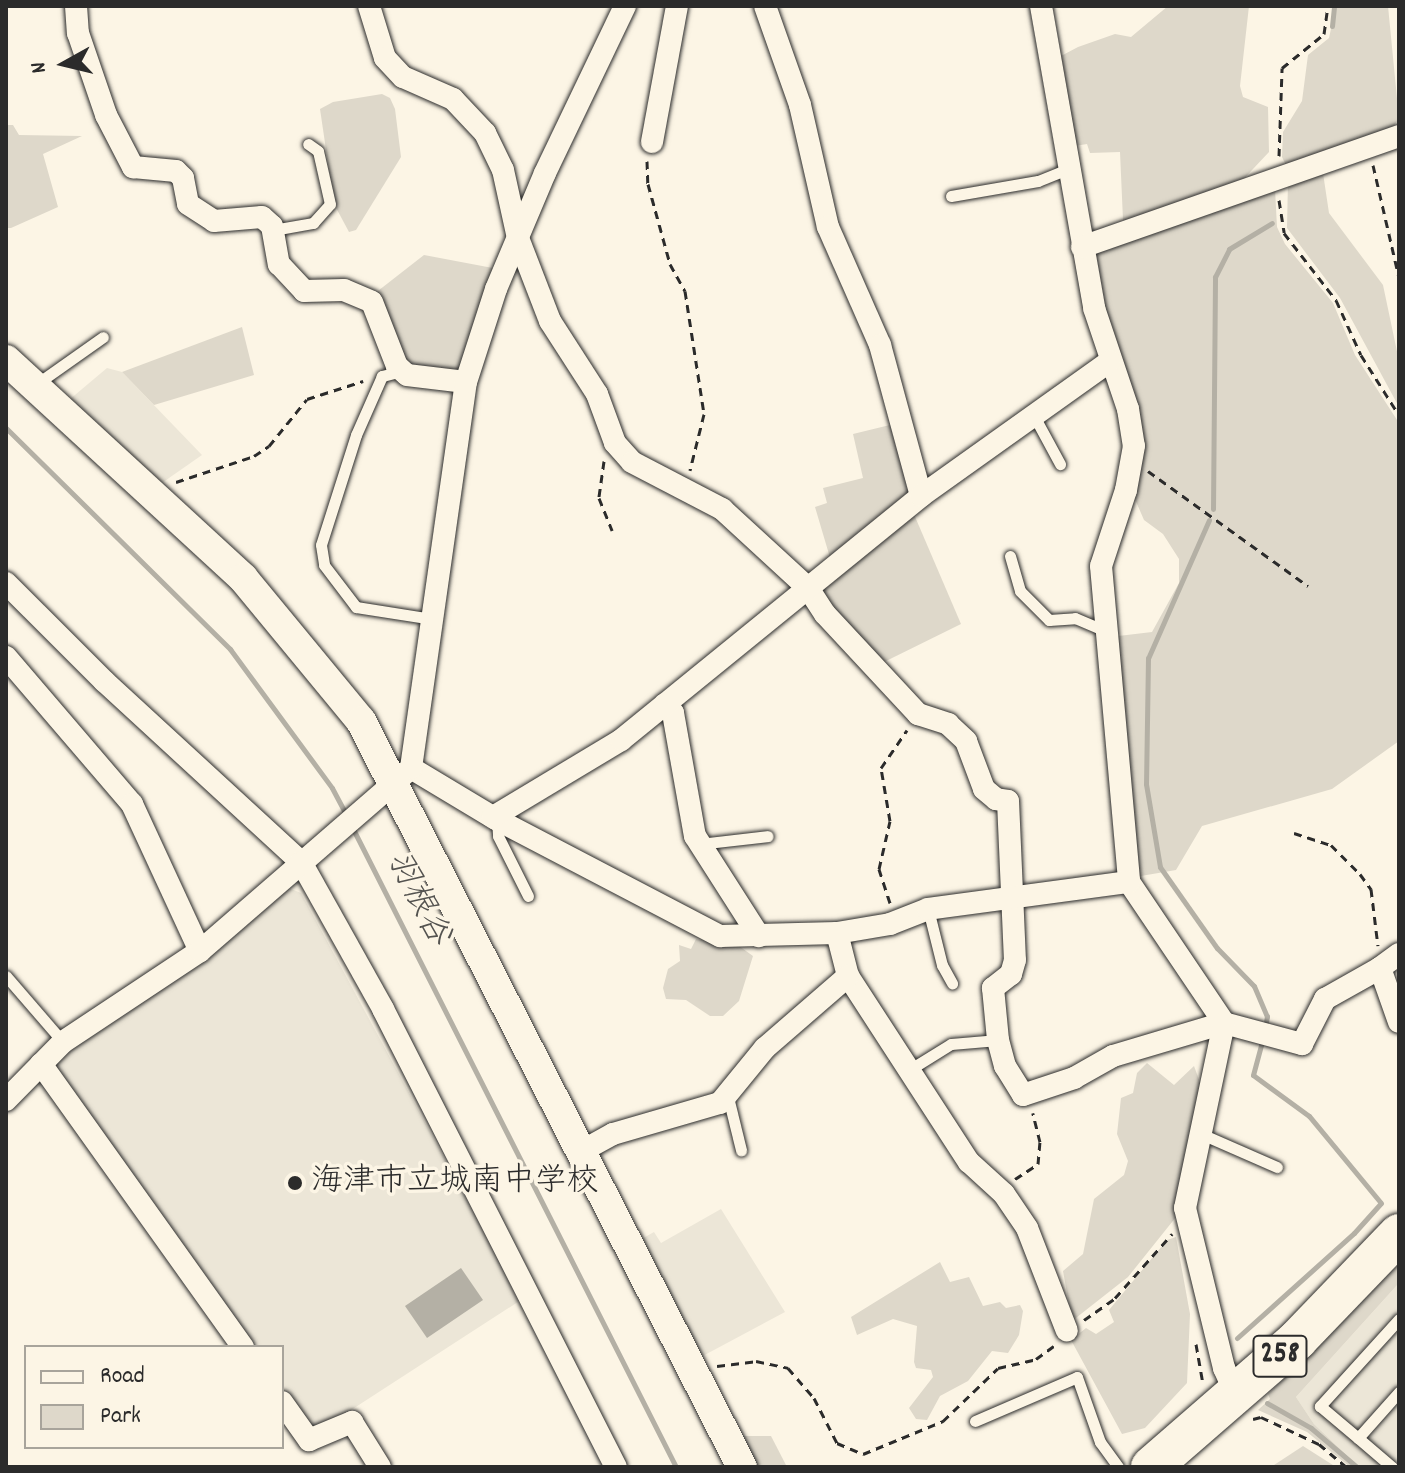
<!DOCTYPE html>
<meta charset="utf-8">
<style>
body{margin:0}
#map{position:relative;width:1405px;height:1473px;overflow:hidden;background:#fcf5e5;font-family:Dekko,"Klee One",sans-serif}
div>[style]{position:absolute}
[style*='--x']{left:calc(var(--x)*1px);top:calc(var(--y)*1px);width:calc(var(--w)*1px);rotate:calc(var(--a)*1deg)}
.built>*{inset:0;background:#ece6d7}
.green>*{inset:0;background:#ded8ca}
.water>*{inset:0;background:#b4b0a5}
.stream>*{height:5px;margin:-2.5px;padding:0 2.5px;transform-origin:2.5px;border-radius:2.5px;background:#b4b0a5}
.path>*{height:3px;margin-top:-1.5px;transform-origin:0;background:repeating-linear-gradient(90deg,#2b2b2b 0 8px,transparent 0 14px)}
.roads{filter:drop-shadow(0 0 2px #2b2b2b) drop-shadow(0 0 2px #2b2b2b)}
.lane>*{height:11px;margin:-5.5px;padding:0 5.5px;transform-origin:5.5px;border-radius:5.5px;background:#fcf5e5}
.street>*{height:22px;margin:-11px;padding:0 11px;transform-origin:11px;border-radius:11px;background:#fcf5e5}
.secondary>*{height:30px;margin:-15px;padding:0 15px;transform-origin:15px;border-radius:15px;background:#fcf5e5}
.highway>*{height:40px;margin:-20px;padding:0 20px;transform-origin:20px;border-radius:20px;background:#fcf5e5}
.dots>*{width:22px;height:22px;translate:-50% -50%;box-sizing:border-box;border:4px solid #fcf5e5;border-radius:50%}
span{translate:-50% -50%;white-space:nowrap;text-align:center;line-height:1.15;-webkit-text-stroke:7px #fcf5e5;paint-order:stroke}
.shield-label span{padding:2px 6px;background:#fcf5e5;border:2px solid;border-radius:6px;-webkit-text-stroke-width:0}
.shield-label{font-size:30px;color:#2b2b2b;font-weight:700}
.poi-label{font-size:32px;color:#2b2b2b}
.left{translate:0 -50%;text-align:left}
.water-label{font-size:34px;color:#545350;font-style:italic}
.frame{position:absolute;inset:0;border:8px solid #2b2b2b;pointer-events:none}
.legend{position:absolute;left:24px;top:1345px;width:260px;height:104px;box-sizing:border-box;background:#fcf5e5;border:2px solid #a8a49b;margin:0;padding:10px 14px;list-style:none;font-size:24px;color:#2b2b2b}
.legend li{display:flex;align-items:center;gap:16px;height:40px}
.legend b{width:40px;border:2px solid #a8a49b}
.north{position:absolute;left:24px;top:24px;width:80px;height:80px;-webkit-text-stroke:6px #fcf5e5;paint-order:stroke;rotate:262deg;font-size:22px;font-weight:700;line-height:32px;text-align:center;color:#2b2b2b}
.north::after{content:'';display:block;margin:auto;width:28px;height:36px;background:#2b2b2b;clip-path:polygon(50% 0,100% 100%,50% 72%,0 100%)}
</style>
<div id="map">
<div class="built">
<div style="clip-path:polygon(107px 368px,122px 372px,202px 455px,159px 485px,69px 400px)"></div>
<div style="clip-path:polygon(286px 887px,301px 893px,521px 1300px,314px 1434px,282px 1390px,282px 1347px,251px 1347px,48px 1066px)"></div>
<div style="clip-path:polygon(721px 1209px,785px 1312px,699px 1358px,638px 1241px,654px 1232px,661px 1243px)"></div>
<div style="clip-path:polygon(1399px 1283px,1399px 1467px,1359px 1467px,1314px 1424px,1296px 1397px)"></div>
</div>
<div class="green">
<div style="clip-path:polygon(1168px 6px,1249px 6px,1240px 86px,1243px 97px,1268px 107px,1269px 152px,1237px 186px,1127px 223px,1123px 220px,1120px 152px,1090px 153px,1087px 144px,1069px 147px,1055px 67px,1061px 56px,1078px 47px,1115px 34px,1131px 37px)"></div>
<div style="clip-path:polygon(1336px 6px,1388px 6px,1399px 119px,1392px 128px,1288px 169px,1282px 157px,1283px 132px,1302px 101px,1308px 55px,1329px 38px)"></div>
<div style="clip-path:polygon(382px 94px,390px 98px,395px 109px,401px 157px,356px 230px,349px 232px,334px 204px,320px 109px,333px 102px)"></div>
<div style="clip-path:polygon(6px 125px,13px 125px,19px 135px,82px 136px,43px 154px,58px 207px,11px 228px,6px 228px)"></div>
<div style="clip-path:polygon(1323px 173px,1329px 213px,1383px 285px,1399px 361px,1399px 407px,1340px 298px,1287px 228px,1288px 180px)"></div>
<div style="clip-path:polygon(1275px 189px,1277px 227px,1285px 244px,1333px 303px,1355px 355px,1399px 423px,1399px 741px,1332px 789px,1202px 826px,1176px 870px,1135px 877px,1110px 637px,1152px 632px,1179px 583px,1179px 559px,1163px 534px,1144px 520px,1131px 490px,1137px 447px,1088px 249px)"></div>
<div style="clip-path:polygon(424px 255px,498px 269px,458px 371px,414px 368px,403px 359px,374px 294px)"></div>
<div style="clip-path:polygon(242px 327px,254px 375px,154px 405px,122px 372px)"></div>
<div style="clip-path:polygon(894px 424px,914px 494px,831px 561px,815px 507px,827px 503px,823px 488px,863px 478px,853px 434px)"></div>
<div style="clip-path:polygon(913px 512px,961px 624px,882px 663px,816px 589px)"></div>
<div style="clip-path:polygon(696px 939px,739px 946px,753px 956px,739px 1001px,723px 1016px,710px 1016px,686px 1000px,666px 999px,663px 988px,668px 969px,680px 961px,679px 945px,691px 949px)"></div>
<div style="clip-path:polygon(1147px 1063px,1174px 1085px,1194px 1066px,1201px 1085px,1180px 1212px,1128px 1277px,1072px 1321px,1063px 1271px,1083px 1254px,1094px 1199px,1124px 1175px,1128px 1161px,1117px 1134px,1121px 1098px,1133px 1093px,1137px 1073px)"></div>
<div style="clip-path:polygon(1176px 1237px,1190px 1314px,1187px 1383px,1145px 1428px,1122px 1434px,1071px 1340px,1086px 1328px,1096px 1334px,1114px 1322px,1109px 1310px,1167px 1240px)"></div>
<div style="clip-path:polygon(940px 1262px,950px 1282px,969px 1277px,983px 1306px,1000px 1302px,1006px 1308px,1020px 1305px,1023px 1311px,1019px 1335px,1008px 1353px,992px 1351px,968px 1381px,940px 1396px,927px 1420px,916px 1419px,909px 1408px,933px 1377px,931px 1370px,916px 1368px,914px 1362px,917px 1326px,893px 1319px,857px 1335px,851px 1317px)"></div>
<div style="clip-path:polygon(1399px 1264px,1399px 1283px,1296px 1397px,1314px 1424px,1359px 1467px,1350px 1467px,1307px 1432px,1258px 1410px,1270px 1399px,1268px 1394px)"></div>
<div style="clip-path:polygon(741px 1436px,771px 1436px,787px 1467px,756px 1467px)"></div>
<div style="clip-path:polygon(1303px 1446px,1336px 1467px,1271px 1467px)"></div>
</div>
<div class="water">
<div style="clip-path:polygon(461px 1268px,483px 1300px,427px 1338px,405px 1306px)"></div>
</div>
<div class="stream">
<div style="--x:1332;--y:26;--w:20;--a:-84"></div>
<div style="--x:6;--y:428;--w:315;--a:44.6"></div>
<div style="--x:230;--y:649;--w:172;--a:53.7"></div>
<div style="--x:332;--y:788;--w:32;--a:62"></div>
<div style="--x:1213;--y:509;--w:232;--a:-89.5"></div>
<div style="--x:1215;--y:277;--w:31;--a:-63"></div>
<div style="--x:1229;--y:249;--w:50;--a:-31.2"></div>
<div style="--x:1209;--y:520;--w:151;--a:113.8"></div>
<div style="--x:1148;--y:658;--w:126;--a:90.9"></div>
<div style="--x:1146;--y:784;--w:84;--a:80.4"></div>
<div style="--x:1160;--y:867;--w:99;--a:54.9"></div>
<div style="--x:1217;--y:948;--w:53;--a:45.8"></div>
<div style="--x:1254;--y:986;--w:33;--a:67"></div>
<div style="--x:1267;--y:1016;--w:12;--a:99"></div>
<div style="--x:351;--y:825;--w:720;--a:63.15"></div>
<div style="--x:1237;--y:1338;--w:157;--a:-41.9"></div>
<div style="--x:1354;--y:1233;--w:40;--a:-48"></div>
<div style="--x:1381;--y:1203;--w:113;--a:-129.6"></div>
<div style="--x:1309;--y:1116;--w:69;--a:-143.8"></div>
<div style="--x:1253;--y:1075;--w:38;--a:-75"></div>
<div style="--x:1267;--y:1403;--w:51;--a:29.6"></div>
<div style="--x:1311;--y:1428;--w:60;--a:40.3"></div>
</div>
<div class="path">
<div style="--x:1279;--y:156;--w:88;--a:-88"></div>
<div style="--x:1282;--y:68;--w:54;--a:-39"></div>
<div style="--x:1324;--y:34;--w:28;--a:-82"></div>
<div style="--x:647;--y:161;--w:23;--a:88"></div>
<div style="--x:648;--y:184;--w:83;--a:74.6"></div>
<div style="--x:670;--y:264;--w:31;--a:61"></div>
<div style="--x:685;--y:291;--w:124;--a:81.2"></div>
<div style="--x:704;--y:414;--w:58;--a:104"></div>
<div style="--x:1373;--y:165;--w:116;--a:77"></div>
<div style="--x:1279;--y:200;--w:33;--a:81"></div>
<div style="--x:1284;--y:233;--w:85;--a:52.2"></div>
<div style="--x:1336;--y:300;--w:60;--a:65.6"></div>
<div style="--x:1361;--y:355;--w:71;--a:57.7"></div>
<div style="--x:604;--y:461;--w:37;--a:98"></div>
<div style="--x:599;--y:498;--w:35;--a:68"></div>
<div style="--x:1148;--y:471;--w:197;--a:35.7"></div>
<div style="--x:176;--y:482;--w:82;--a:-18.4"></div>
<div style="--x:254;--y:456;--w:18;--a:-34"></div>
<div style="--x:269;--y:446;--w:60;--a:-51"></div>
<div style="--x:307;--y:399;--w:59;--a:-17.8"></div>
<div style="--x:1294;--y:833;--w:39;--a:18"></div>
<div style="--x:1331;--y:845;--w:41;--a:45"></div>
<div style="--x:1360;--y:874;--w:19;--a:54"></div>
<div style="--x:1371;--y:889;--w:57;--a:83"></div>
<div style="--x:890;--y:903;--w:36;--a:-108"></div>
<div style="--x:879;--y:869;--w:49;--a:-77.1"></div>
<div style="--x:890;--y:821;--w:54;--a:-99.6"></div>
<div style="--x:881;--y:768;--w:46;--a:-55.6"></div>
<div style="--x:1015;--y:1179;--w:27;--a:-33"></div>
<div style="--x:1038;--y:1164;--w:22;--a:-85"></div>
<div style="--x:1040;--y:1142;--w:30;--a:-104"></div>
<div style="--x:1084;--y:1320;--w:38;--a:-35"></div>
<div style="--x:1115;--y:1298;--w:86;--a:-48.3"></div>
<div style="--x:1196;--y:1344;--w:40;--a:80"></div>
<div style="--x:717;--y:1366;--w:39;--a:-7"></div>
<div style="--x:756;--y:1361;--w:33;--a:12"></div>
<div style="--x:788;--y:1368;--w:40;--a:49"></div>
<div style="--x:814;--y:1398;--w:51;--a:62.9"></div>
<div style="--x:837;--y:1443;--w:28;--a:23"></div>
<div style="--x:863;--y:1454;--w:87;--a:-22.4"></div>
<div style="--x:943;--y:1421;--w:76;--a:-43.9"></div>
<div style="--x:998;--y:1368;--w:39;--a:-13"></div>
<div style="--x:1036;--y:1359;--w:22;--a:-36"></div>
<div style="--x:1253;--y:1419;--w:8;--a:-14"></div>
<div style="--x:1261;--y:1417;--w:64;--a:25"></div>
<div style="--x:1319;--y:1444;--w:35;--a:40"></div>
</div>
<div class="roads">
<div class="lane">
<div style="--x:951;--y:196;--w:88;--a:-9.8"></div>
<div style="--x:1038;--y:181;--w:32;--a:-22"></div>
<div style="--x:273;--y:230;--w:41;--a:-9.9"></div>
<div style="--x:313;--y:223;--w:25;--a:-48"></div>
<div style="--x:330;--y:204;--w:54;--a:-102.8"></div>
<div style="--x:318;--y:151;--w:12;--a:-145"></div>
<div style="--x:402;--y:371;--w:21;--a:166"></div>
<div style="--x:382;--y:376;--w:64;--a:113.8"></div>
<div style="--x:356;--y:435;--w:115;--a:107.7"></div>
<div style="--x:321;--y:545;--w:20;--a:81"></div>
<div style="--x:324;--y:565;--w:53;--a:52.7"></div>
<div style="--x:356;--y:607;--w:78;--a:8.9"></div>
<div style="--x:35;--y:385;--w:83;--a:-35.2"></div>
<div style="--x:1033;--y:414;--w:57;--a:61.6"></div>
<div style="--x:1010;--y:556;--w:36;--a:74"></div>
<div style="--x:1020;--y:591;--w:41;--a:45"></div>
<div style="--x:1049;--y:620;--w:26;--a:-4"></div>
<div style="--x:1075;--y:618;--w:30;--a:23"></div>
<div style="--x:497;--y:820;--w:16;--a:86"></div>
<div style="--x:498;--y:836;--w:67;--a:63.4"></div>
<div style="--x:699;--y:844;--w:69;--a:-6.6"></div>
<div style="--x:928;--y:909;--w:58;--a:76"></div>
<div style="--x:942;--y:965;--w:21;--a:61"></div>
<div style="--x:6;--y:976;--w:87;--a:49.2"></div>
<div style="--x:909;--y:1070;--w:49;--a:-31.8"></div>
<div style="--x:951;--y:1044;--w:47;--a:-4.9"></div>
<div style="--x:728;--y:1097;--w:55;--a:76.2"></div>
<div style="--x:1199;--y:1133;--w:85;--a:23.6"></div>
<div style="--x:1399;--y:1319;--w:118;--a:132.2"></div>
<div style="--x:1320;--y:1406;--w:50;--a:40.1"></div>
<div style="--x:1358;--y:1438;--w:62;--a:-48.3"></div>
<div style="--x:975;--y:1421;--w:111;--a:-23.3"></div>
<div style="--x:1077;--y:1377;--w:69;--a:70.5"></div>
<div style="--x:1100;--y:1442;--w:31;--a:54"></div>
<div style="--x:1358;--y:1438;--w:45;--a:40.5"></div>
</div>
<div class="street">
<div style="--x:76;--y:6;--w:27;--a:86"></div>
<div style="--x:78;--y:33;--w:87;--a:71.1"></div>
<div style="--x:106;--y:115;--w:59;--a:62.6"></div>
<div style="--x:133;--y:167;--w:43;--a:5.3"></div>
<div style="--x:176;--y:171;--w:10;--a:45"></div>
<div style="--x:183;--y:178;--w:26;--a:79"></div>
<div style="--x:188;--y:204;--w:31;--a:33"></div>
<div style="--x:214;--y:221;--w:48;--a:-4.8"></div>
<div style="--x:262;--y:217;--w:13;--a:42"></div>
<div style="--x:272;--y:226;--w:39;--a:80"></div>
<div style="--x:279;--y:264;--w:37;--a:47"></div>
<div style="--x:304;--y:291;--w:40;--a:-1.4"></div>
<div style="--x:344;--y:290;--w:30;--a:23"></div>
<div style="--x:372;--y:302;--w:69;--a:68.7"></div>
<div style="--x:397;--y:366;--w:13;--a:42"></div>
<div style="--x:407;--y:375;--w:59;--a:6.8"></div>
<div style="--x:369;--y:6;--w:54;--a:72.9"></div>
<div style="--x:385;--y:58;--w:26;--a:47"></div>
<div style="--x:403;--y:77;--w:55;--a:23.7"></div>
<div style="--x:453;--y:99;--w:47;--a:46.7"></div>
<div style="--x:485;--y:133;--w:41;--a:64.1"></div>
<div style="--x:503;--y:170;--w:70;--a:77.6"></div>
<div style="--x:518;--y:238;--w:89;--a:68.9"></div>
<div style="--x:550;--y:321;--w:87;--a:57.2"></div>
<div style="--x:597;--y:394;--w:52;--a:69.8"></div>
<div style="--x:615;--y:443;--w:25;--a:48"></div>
<div style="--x:632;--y:462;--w:102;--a:27.6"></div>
<div style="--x:722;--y:509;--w:117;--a:42.6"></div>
<div style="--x:808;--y:588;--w:31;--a:57"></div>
<div style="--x:825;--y:614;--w:137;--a:47.1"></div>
<div style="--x:918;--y:714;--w:32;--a:18"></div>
<div style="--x:948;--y:724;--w:25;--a:43"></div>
<div style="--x:966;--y:741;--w:51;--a:69.4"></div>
<div style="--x:984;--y:789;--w:16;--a:40"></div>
<div style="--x:996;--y:799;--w:12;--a:9"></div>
<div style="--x:1008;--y:801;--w:159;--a:87.5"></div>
<div style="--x:1015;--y:960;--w:15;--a:106"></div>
<div style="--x:1011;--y:974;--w:23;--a:142"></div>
<div style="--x:993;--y:988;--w:52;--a:84.5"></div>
<div style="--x:998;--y:1040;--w:27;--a:75"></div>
<div style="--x:1005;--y:1066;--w:34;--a:58"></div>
<div style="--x:1023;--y:1095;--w:54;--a:-18.4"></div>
<div style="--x:1074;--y:1078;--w:45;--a:-29.4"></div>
<div style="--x:1113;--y:1056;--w:116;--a:-16.6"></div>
<div style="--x:1224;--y:1023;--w:81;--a:15.1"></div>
<div style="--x:1302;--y:1044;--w:51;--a:-62.9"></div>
<div style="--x:1325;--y:999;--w:63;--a:-29.4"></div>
<div style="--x:765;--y:6;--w:105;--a:70.5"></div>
<div style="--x:800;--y:105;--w:125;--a:77.1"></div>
<div style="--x:828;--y:227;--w:129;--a:66.2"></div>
<div style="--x:880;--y:345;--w:156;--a:74.8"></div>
<div style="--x:1041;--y:6;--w:307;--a:80"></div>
<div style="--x:1094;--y:308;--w:107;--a:71.4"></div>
<div style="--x:1128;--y:409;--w:37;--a:81"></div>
<div style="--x:1134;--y:446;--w:45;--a:100.3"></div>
<div style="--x:1126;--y:490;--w:80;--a:108.2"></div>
<div style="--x:1101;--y:566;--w:317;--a:84.9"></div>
<div style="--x:1129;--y:882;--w:170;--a:56"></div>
<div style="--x:1224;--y:1023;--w:189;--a:101.9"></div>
<div style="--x:1185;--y:1208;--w:165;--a:76.3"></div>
<div style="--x:1224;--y:1368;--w:30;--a:66"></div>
<div style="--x:652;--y:142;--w:138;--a:-79.6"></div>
<div style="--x:1082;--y:247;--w:336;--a:-19.3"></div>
<div style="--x:6;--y:583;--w:139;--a:45"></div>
<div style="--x:104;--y:681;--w:268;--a:42.6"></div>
<div style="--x:301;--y:862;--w:168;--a:60.8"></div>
<div style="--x:383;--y:1009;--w:514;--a:63.04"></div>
<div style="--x:6;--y:657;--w:194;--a:49.4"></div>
<div style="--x:132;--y:804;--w:162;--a:65.2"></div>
<div style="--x:665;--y:704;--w:12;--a:48"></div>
<div style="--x:673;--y:713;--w:125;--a:79.9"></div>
<div style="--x:695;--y:836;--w:119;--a:57.4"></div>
<div style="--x:411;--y:768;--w:99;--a:31"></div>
<div style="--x:496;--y:819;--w:253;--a:27.6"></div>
<div style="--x:720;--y:936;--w:117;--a:-1.5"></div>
<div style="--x:837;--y:933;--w:54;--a:-9.6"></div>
<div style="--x:890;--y:924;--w:41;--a:-21.5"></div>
<div style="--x:928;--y:909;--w:203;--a:-7.7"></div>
<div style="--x:493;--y:817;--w:149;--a:-31"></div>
<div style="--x:621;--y:740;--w:387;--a:-39.1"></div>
<div style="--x:921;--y:496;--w:232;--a:-35.5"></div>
<div style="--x:837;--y:933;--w:44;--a:75.7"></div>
<div style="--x:848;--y:976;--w:222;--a:57"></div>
<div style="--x:969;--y:1162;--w:47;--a:42.4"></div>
<div style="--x:1004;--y:1194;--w:41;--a:55.9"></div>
<div style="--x:1027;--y:1228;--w:110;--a:68.8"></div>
<div style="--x:1399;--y:954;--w:24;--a:144"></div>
<div style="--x:1380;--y:968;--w:57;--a:70.6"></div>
<div style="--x:41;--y:1064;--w:348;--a:54.5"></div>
<div style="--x:6;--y:1100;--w:81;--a:-45.5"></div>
<div style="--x:63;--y:1042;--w:164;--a:-33.6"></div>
<div style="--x:200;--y:951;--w:279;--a:-40.9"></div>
<div style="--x:411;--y:768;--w:390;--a:-81.9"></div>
<div style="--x:466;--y:382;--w:98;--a:-72.1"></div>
<div style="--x:496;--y:289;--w:126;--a:-67.1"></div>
<div style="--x:545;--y:173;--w:185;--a:-64.4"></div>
<div style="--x:582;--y:1151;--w:35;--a:-29"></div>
<div style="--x:613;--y:1134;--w:111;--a:-16.2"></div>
<div style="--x:720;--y:1103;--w:71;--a:-50.7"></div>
<div style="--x:765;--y:1048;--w:110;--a:-40.9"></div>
<div style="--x:282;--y:1402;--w:47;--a:54.6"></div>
<div style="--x:309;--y:1440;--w:47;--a:-22.7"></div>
<div style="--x:352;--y:1422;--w:53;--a:58.1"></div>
</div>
<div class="secondary">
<div style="--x:6;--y:360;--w:322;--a:42.6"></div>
<div style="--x:243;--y:578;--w:185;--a:50.5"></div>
<div style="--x:361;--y:721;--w:838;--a:62.95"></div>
</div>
<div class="highway">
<div style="--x:1151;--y:1467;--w:194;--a:-41"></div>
<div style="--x:1297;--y:1340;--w:147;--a:-46.1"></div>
</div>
</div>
<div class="dots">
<div style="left:295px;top:1183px;background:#2b2b2b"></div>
</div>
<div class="shield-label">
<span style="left:1280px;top:1356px">258</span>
</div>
<div class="poi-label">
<span class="left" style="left:311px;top:1183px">海津市立城南中学校</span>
</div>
<div class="water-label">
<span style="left:416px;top:899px;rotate:63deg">羽根谷</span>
</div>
<div class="frame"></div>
<ul class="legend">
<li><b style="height:10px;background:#fcf5e5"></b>Road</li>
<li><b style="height:22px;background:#ded8ca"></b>Park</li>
</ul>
<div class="north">N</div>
</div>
